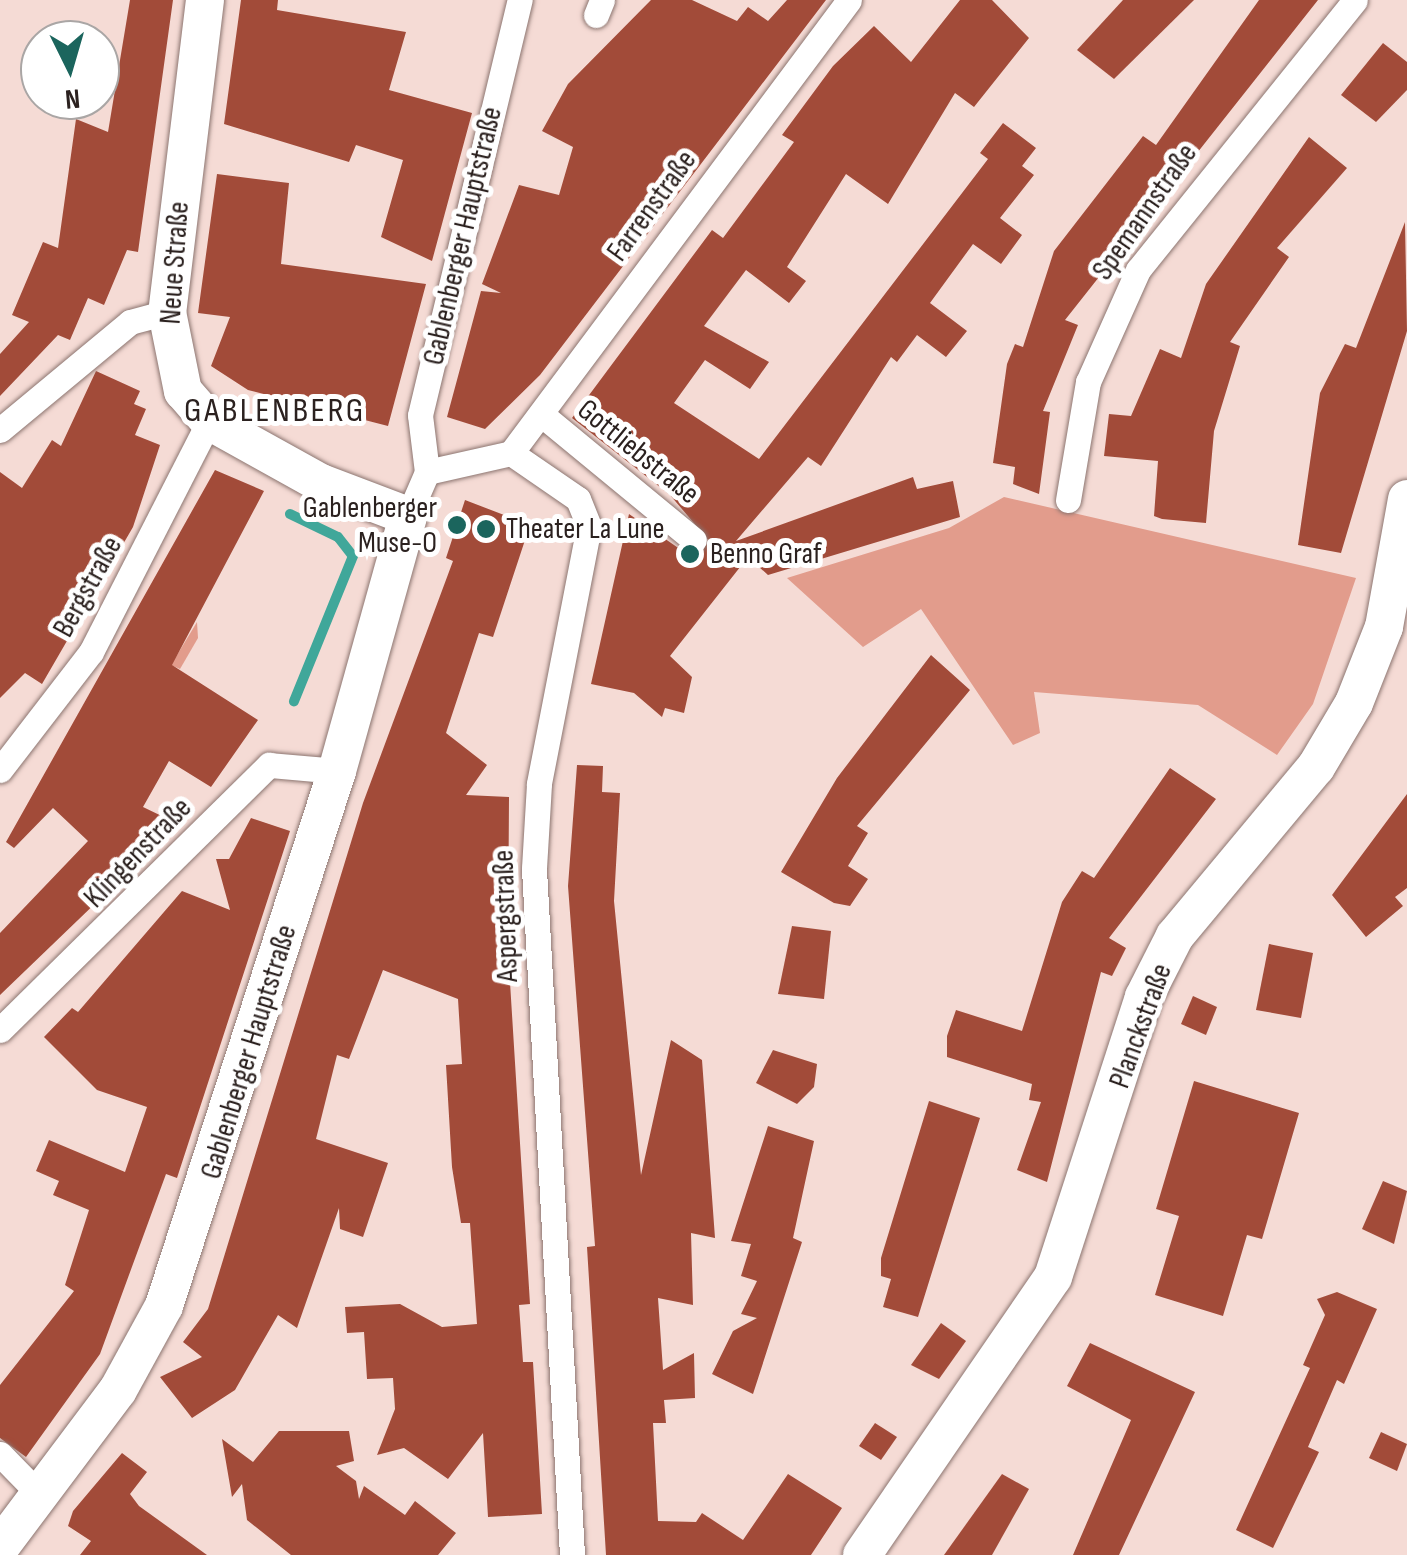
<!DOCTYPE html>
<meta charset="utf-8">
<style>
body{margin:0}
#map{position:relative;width:1407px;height:1555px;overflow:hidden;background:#f5dbd5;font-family:"Sofia Sans Condensed",sans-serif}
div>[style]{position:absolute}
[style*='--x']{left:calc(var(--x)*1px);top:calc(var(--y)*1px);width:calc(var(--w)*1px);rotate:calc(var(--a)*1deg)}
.green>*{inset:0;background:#e29c8c}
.stream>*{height:10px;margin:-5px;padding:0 5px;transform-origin:5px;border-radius:5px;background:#40a79a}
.building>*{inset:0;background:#a24b39}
.roads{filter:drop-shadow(0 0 2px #8c7570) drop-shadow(0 0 2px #8c7570)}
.street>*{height:25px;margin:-12.5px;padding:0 12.5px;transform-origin:12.5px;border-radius:12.5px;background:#fff}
.secondary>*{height:38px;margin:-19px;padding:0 19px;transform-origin:19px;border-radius:19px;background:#fff}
.dots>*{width:28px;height:28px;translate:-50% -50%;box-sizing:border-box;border:5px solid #fff;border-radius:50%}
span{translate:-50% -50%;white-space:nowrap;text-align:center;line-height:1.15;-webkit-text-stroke:10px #fff;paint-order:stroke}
.street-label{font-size:30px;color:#2b211f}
.poi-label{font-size:30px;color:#2b211f}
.right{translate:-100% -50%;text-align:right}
.left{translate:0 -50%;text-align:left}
.quarter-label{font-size:35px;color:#2b211f;letter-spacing:2.5px}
.north{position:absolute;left:20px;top:20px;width:100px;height:100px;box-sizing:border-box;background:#fff;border:2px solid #aaa6a5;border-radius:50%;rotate:175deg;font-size:28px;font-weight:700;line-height:40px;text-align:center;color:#2b211f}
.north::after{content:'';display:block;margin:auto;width:35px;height:45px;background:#1b655d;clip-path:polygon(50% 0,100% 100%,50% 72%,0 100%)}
</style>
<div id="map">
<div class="green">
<div style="clip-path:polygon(1004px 497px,1356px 578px,1313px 704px,1277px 755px,1198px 705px,1034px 692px,1040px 733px,1013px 745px,921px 609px,863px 647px,787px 578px,949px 528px)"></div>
<div style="clip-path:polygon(197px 622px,198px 638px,180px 669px,171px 665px)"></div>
</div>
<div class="stream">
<div style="--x:290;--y:514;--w:53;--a:25.6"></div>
<div style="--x:338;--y:537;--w:24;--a:52"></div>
<div style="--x:353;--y:556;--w:157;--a:112.1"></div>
</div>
<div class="building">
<div style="clip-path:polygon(130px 0,173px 0,138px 252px,127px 250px,104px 305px,88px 298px,70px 340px,58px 335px,0 396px,0 354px,29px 322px,12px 315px,43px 242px,58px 248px,76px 119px,108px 132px)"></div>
<div style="clip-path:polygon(241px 0,278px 0,277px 10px,406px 32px,389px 90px,472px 113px,432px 261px,381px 237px,403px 160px,356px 145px,349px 162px,224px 124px)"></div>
<div style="clip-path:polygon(651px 0,692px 0,737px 21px,748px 7px,768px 21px,787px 0,826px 0,540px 375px,485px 429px,447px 417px,481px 291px,501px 293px,482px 284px,519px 185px,559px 195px,573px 147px,542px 131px,568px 84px)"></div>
<div style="clip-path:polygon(960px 0,992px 0,1029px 38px,974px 107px,955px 93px,888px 204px,846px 174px,787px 267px,806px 281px,789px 303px,746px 270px,704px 326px,769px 362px,750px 389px,705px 360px,674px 403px,759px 459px,988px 159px,980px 153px,1003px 123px,1036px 148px,1022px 166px,1034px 175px,1000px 218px,1022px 235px,1001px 264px,973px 244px,930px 303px,967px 331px,946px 357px,917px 335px,897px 362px,891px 357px,821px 466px,808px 457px,736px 541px,913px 477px,917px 489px,953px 481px,960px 517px,768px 575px,748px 557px,670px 656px,692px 677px,684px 713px,665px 708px,662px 717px,634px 693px,591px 684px,629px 514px,690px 556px,710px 542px,670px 495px,572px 418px,712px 230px,723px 238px,794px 142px,782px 135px,833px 66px,874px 26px,911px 62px)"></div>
<div style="clip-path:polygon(1123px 0,1194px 0,1114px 79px,1077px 50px)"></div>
<div style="clip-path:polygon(1259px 0,1318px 0,1065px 320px,1078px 325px,1043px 411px,1050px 412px,1039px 494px,1013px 484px,1015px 467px,993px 463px,1007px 364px,1015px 344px,1023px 347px,1054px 251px,1143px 136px,1156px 145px)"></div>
<div style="clip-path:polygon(1383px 43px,1407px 62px,1407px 90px,1376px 122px,1341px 95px)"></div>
<div style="clip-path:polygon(1309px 137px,1347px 168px,1277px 248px,1289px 257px,1230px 342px,1240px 346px,1214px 431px,1206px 523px,1162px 519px,1154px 516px,1158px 461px,1104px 456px,1109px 414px,1131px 416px,1160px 349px,1181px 358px,1206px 284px)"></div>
<div style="clip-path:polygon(217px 174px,289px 183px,281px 264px,426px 284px,388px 426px,248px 390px,211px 366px,230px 317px,198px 313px)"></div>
<div style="clip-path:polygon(1405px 222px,1407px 331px,1341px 553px,1298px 545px,1320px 393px,1345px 344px,1356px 348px)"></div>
<div style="clip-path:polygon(96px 371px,140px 391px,134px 404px,146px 409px,135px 435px,160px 445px,133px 527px,42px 684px,25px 673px,0 698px,0 472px,22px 488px,52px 440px,61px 446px)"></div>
<div style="clip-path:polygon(215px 470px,264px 491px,172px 665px,258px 720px,211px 787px,169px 761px,143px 807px,170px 820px,156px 845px,0 995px,0 933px,88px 841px,53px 808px,14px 848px,6px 842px)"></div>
<div style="clip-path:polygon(465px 500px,530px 525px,493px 637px,479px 633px,446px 733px,487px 765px,466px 795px,509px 797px,508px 950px,530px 1304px,519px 1305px,523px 1362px,533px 1362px,542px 1514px,488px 1517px,483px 1433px,448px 1479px,404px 1448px,377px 1455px,395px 1409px,393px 1378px,367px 1379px,364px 1332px,347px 1333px,345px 1307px,400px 1304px,442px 1327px,477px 1324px,470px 1223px,461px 1223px,452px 1167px,446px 1065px,462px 1064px,458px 999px,383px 970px,349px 1059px,337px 1055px,316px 1139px,388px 1163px,363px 1237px,340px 1229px,339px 1208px,297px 1328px,278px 1315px,235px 1390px,192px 1418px,160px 1377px,202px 1357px,183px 1342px,208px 1309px,363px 803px,453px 561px,446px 558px)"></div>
<div style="clip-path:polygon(931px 655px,970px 690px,857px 826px,868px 833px,848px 866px,868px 879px,850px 906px,834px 903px,781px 872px,837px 778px)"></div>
<div style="clip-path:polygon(577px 765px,603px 766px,602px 792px,620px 793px,614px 901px,641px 1175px,671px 1040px,702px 1060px,715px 1238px,691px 1233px,693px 1305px,658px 1298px,663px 1370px,694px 1353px,695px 1398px,664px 1400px,666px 1423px,653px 1423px,658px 1521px,696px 1522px,702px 1513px,743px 1540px,788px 1474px,842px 1508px,811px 1555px,606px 1555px,587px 1247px,595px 1246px,568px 886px)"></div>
<div style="clip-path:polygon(1170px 768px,1216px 799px,1109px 938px,1126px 948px,1112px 976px,1101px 972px,1047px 1182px,1017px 1170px,1041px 1102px,1029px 1100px,1032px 1084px,947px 1057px,947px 1036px,956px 1010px,1022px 1031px,1062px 902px,1082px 871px,1094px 878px)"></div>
<div style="clip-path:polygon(1407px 794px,1407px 888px,1395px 897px,1403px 906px,1366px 937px,1332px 895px)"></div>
<div style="clip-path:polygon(251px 818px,290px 831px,177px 1178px,166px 1174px,100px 1354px,26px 1457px,0 1438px,0 1385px,74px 1291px,65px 1285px,89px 1210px,53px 1195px,59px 1181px,36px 1171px,49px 1140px,125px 1172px,147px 1107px,97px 1090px,44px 1037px,72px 1008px,78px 1012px,182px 891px,230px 910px,216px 859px,229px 859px)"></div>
<div style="clip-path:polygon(792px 926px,831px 931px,824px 999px,778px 994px)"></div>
<div style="clip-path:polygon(1269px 944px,1313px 953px,1301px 1018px,1256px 1010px)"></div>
<div style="clip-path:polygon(1193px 996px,1217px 1007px,1206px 1035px,1181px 1024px)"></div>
<div style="clip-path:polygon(773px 1050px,817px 1064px,814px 1087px,797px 1104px,756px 1083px)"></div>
<div style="clip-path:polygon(1194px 1081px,1299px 1113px,1262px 1239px,1247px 1235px,1223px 1316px,1155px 1295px,1179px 1216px,1156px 1209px)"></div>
<div style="clip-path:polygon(929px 1101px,980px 1118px,918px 1317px,883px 1307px,891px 1279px,881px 1276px,881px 1258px)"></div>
<div style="clip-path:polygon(768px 1126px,814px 1141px,793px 1238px,802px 1242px,753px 1394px,712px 1374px,733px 1331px,757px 1318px,741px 1314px,757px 1281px,741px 1276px,751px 1244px,731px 1241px)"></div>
<div style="clip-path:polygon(1383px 1181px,1407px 1191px,1394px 1244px,1362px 1229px)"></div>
<div style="clip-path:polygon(1337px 1292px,1377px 1309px,1344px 1384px,1337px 1380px,1308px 1447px,1319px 1452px,1273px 1548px,1236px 1530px,1310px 1368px,1303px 1365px,1325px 1315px,1317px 1299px)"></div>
<div style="clip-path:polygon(941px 1323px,966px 1341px,939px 1379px,911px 1365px)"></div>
<div style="clip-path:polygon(1090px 1343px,1195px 1392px,1119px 1555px,1073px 1555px,1131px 1420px,1067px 1386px)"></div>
<div style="clip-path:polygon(875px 1423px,897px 1437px,881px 1460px,859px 1446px)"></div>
<div style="clip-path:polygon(279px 1431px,349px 1431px,354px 1461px,336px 1466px,356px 1481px,359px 1499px,364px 1486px,405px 1515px,415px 1501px,456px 1533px,438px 1555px,291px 1555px,247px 1520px,242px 1484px,232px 1497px,222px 1439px,253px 1462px)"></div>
<div style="clip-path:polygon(1381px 1432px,1407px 1444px,1397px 1471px,1369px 1458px)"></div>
<div style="clip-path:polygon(122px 1453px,147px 1472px,130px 1494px,139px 1506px,207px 1555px,80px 1555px,91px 1541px,68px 1526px,73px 1511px)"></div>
<div style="clip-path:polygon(1002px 1474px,1029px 1489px,992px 1555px,944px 1555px)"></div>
</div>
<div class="roads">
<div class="street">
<div style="--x:596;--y:15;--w:16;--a:-68"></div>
<div style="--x:541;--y:414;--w:198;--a:39.5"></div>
<div style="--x:0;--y:430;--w:169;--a:-39.7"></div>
<div style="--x:130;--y:322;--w:38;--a:-15"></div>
<div style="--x:511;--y:453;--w:565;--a:-53.27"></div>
<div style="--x:427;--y:472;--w:57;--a:-97"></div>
<div style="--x:420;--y:415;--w:427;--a:-76.5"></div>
<div style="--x:1068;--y:500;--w:120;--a:-80.4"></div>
<div style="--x:1088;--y:382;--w:123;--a:-65.9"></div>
<div style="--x:1138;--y:270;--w:346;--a:-51.2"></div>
<div style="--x:408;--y:516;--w:48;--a:-66.6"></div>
<div style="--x:427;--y:472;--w:86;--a:-12.7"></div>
<div style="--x:511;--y:453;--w:81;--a:34.5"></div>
<div style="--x:578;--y:499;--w:29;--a:68"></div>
<div style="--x:589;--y:526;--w:263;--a:101"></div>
<div style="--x:539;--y:784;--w:85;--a:93.4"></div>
<div style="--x:534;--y:869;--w:687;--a:86.83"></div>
<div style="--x:0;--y:770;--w:149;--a:-52.4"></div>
<div style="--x:91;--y:652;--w:259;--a:-62.9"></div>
<div style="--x:0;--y:1030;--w:378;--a:-44.6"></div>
<div style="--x:269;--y:765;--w:68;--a:5"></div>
<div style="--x:0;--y:1454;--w:57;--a:45.7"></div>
</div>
<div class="secondary">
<div style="--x:205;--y:0;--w:314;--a:96.9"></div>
<div style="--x:167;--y:312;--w:81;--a:78.6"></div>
<div style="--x:183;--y:391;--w:40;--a:49"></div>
<div style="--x:209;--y:421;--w:128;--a:29"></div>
<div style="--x:321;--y:483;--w:93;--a:20.8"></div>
<div style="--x:0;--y:1547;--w:196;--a:-53.1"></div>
<div style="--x:118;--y:1390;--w:96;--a:-61.3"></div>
<div style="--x:164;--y:1306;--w:562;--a:-72.08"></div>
<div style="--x:337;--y:771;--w:265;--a:-74.4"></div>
<div style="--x:862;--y:1555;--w:337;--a:-55.5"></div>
<div style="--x:1053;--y:1277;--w:294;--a:-72"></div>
<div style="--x:1144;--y:997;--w:68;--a:-63.1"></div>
<div style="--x:1175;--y:936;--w:220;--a:-50.2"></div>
<div style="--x:1316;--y:767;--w:74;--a:-59.3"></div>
<div style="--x:1354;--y:703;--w:82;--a:-68.5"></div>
<div style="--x:1384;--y:627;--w:130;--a:-79.8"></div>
</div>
</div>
<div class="dots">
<div style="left:457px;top:525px;background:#1b655d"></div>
<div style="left:486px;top:529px;background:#1b655d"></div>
<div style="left:690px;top:554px;background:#1b655d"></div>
</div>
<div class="street-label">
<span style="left:652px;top:206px;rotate:-54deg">Farrenstraße</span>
<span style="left:1145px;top:212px;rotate:-55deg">Spemannstraße</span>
<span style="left:463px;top:236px;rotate:-77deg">Gablenberger Hauptstraße</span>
<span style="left:175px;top:263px;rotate:-86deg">Neue Straße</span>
<span style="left:638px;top:452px;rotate:39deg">Gottliebstraße</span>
<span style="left:88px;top:587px;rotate:-61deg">Bergstraße</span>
<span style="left:138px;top:853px;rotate:-46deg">Klingenstraße</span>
<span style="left:506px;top:916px;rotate:-92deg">Aspergstraße</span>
<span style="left:1141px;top:1026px;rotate:-70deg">Planckstraße</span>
<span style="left:249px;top:1052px;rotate:-73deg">Gablenberger Hauptstraße</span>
</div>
<div class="poi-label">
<span class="right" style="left:437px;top:525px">Gablenberger<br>Muse-O</span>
<span class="left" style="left:506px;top:529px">Theater La Lune</span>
<span class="left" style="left:710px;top:554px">Benno Graf</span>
</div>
<div class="quarter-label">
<span style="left:275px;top:411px">GABLENBERG</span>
</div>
<div class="north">N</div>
</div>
